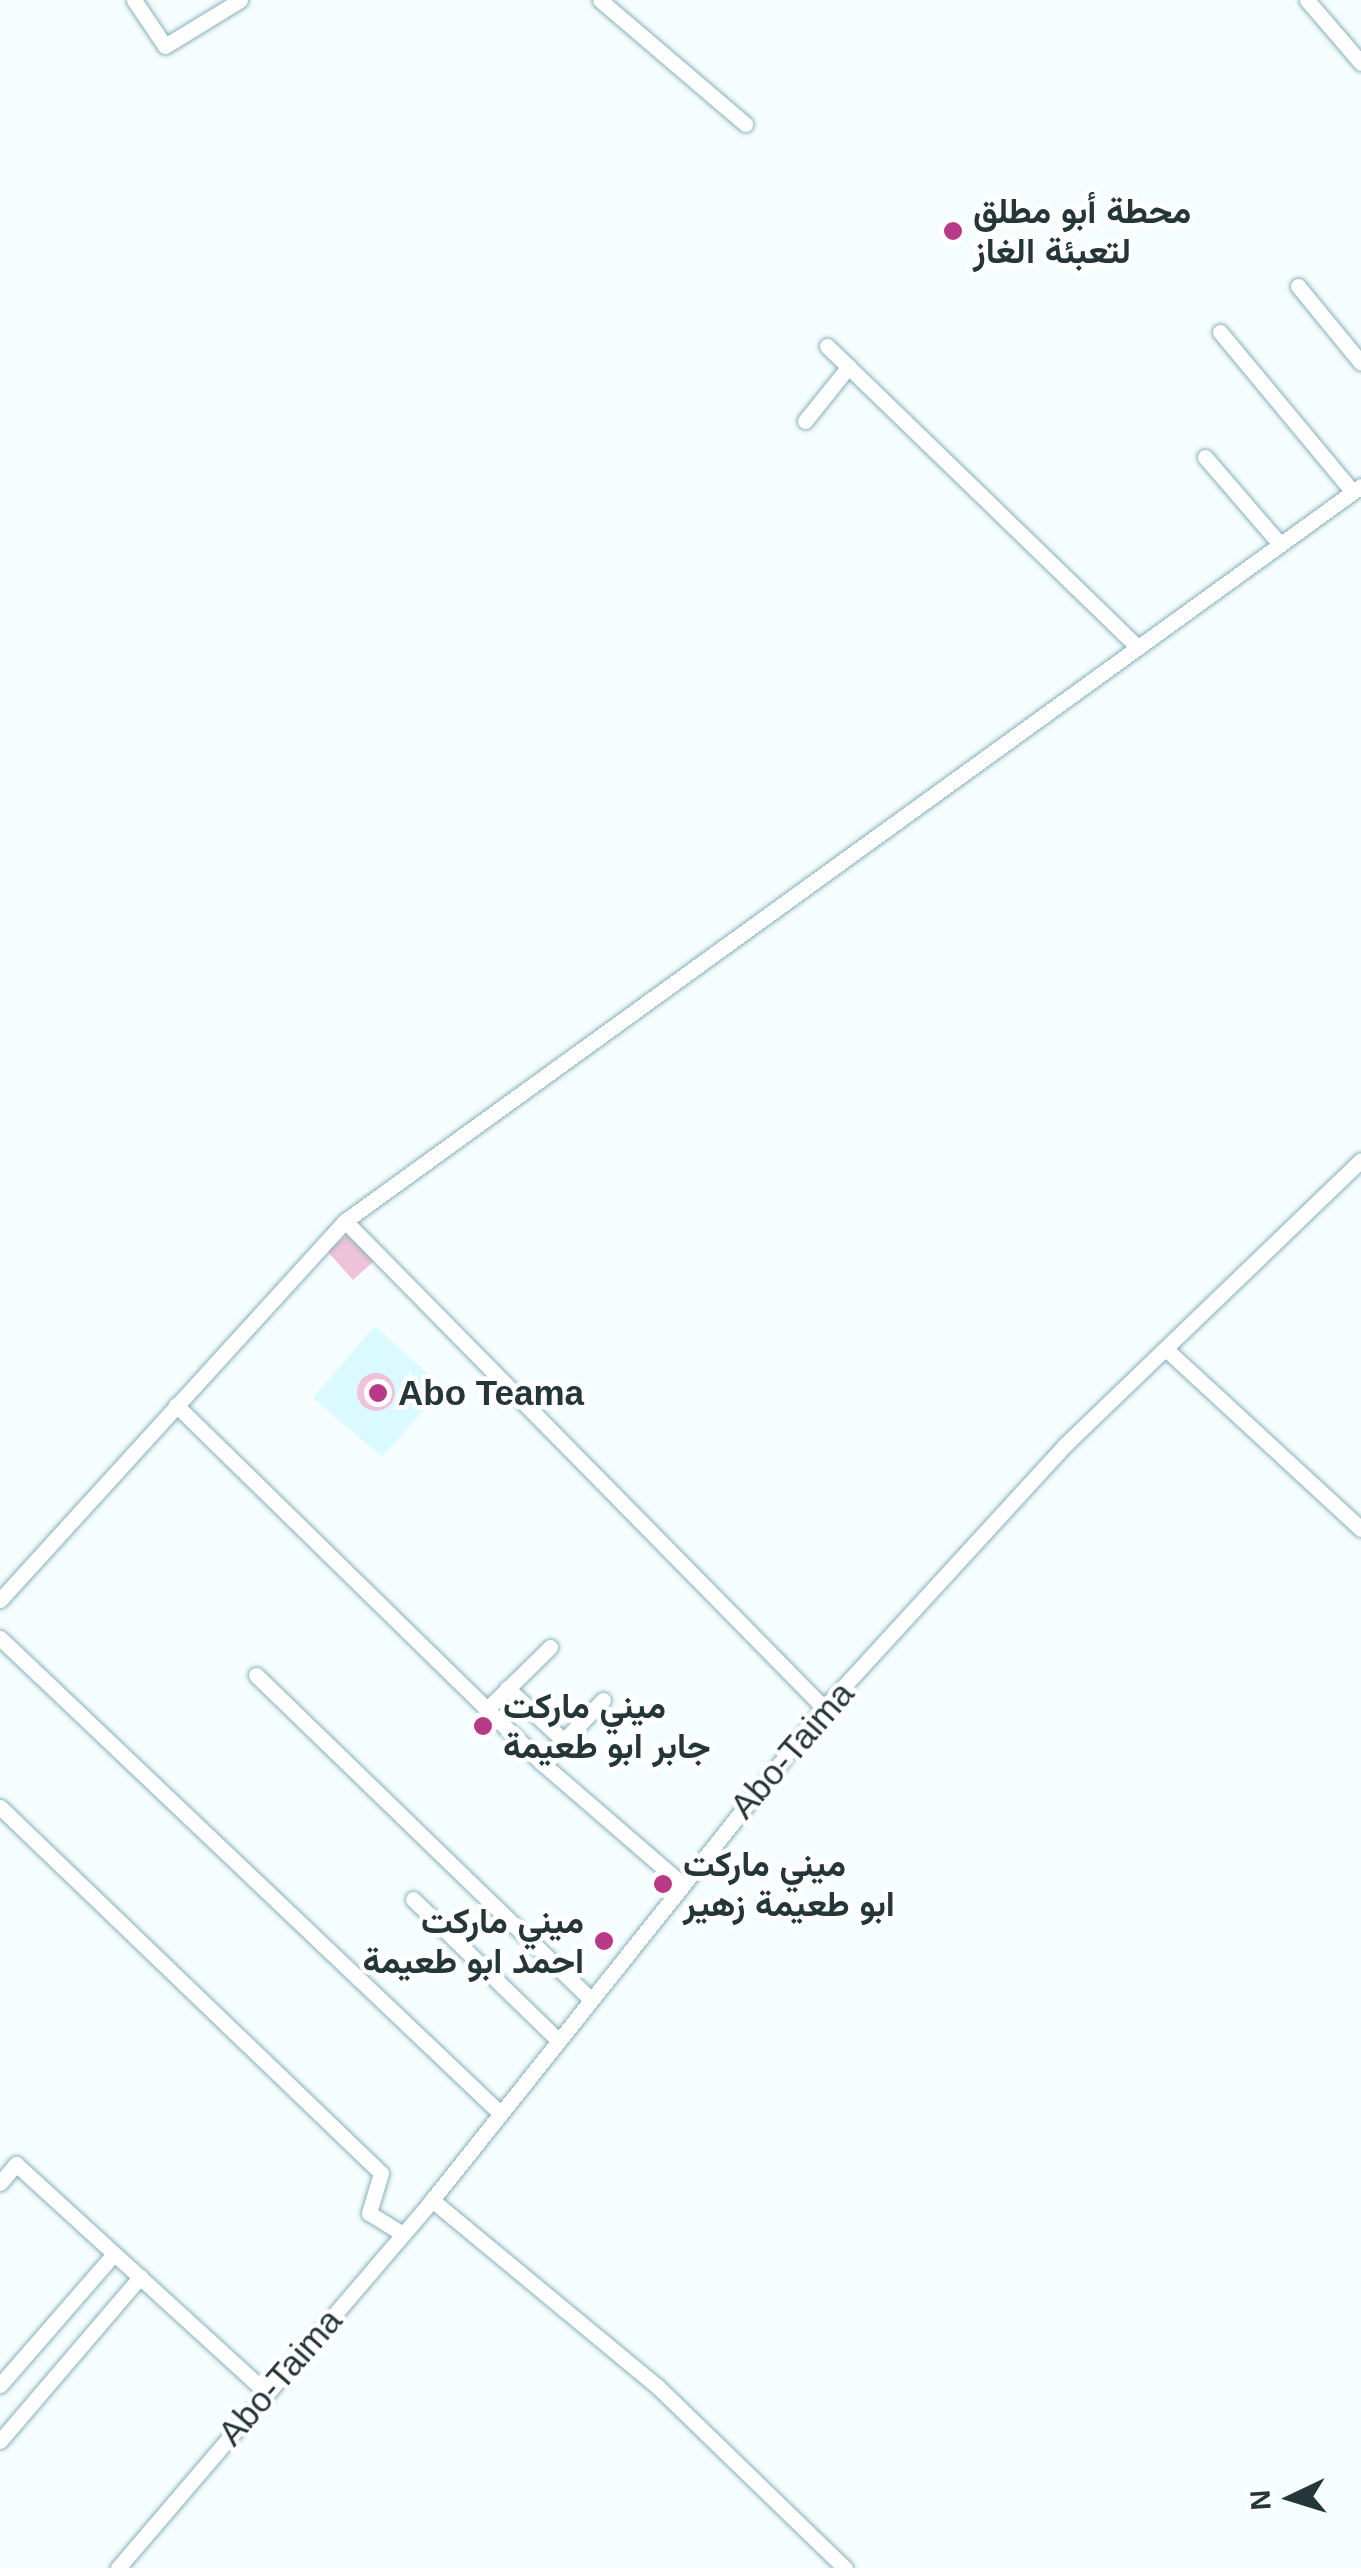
<!DOCTYPE html>
<meta charset="utf-8">
<style>
body{margin:0}
#map{position:relative;width:1361px;height:2568px;overflow:hidden;background:#f5fdff;font-family:Arial,Vazirmatn,sans-serif}
div>[style]{position:absolute}
[style*='--x']{left:calc(var(--x)*1px);top:calc(var(--y)*1px);width:calc(var(--w)*1px);rotate:calc(var(--a)*1deg)}
.built>*{inset:0;background:#dafaff}
.green>*{inset:0;background:#eec2d8}
.round{border-radius:50%}
.roads{filter:drop-shadow(0 0 2px #86b0b7) drop-shadow(0 0 2px #86b0b7)}
.minor>*{height:15px;margin:-7.5px;padding:0 7.5px;transform-origin:7.5px;border-radius:7.5px;background:#fff}
.dots>*{width:28px;height:28px;translate:-50% -50%;box-sizing:border-box;border:5px solid #fff;border-radius:50%}
span{translate:-50% -50%;white-space:nowrap;text-align:center;line-height:1.15;-webkit-text-stroke:9px #fff;paint-order:stroke}
.poi-label{font-size:35px;color:#253639;font-weight:700}
.left{translate:0 -50%;text-align:left}
.right{translate:-100% -50%;text-align:right}
.street-label{font-size:35px;color:#253639}
.north{position:absolute;left:1241px;top:2448px;width:100px;height:100px;-webkit-text-stroke:8px #fff;paint-order:stroke;rotate:266deg;font-size:28px;font-weight:700;line-height:40px;text-align:center;color:#253639}
.north::after{content:'';display:block;margin:auto;width:35px;height:45px;background:#253639;clip-path:polygon(50% 0,100% 100%,50% 72%,0 100%)}
</style>
<div id="map">
<div class="built">
<div style="clip-path:polygon(375px 1326px,443px 1388px,382px 1457px,313px 1398px)"></div>
</div>
<div class="green">
<div style="clip-path:polygon(347px 1235px,374px 1261px,353px 1280px,327px 1251px)"></div>
<div class="round" style="left:357px;top:1373px;width:38px;height:38px"></div>
</div>
<div class="roads">
<div class="minor">
<div style="--x:134;--y:0;--w:55;--a:56"></div>
<div style="--x:165;--y:46;--w:88;--a:-31.5"></div>
<div style="--x:600;--y:0;--w:191;--a:40.5"></div>
<div style="--x:1307;--y:0;--w:83;--a:49.4"></div>
<div style="--x:1298;--y:286;--w:99;--a:50.7"></div>
<div style="--x:1220;--y:332;--w:208;--a:50.3"></div>
<div style="--x:827;--y:346;--w:433;--a:44.1"></div>
<div style="--x:805;--y:421;--w:70;--a:-51.3"></div>
<div style="--x:1205;--y:457;--w:113;--a:49.3"></div>
<div style="--x:345;--y:1221;--w:683;--a:45.47"></div>
<div style="--x:1167;--y:1350;--w:264;--a:42.7"></div>
<div style="--x:176;--y:1405;--w:512;--a:44.37"></div>
<div style="--x:0;--y:1600;--w:513;--a:-47.69"></div>
<div style="--x:345;--y:1221;--w:1254;--a:-35.88"></div>
<div style="--x:0;--y:1638;--w:690;--a:43.53"></div>
<div style="--x:256;--y:1675;--w:464;--a:44.1"></div>
<div style="--x:507;--y:1688;--w:76;--a:42.9"></div>
<div style="--x:603;--y:1700;--w:88;--a:134.1"></div>
<div style="--x:542;--y:1763;--w:182;--a:40.8"></div>
<div style="--x:488;--y:1708;--w:87;--a:-44.5"></div>
<div style="--x:0;--y:1807;--w:528;--a:43.85"></div>
<div style="--x:381;--y:2173;--w:42;--a:106.7"></div>
<div style="--x:369;--y:2213;--w:40;--a:32"></div>
<div style="--x:413;--y:1899;--w:198;--a:44.2"></div>
<div style="--x:0;--y:2183;--w:25;--a:-50"></div>
<div style="--x:16;--y:2164;--w:337;--a:42.4"></div>
<div style="--x:432;--y:2200;--w:292;--a:39.6"></div>
<div style="--x:657;--y:2386;--w:262;--a:44.1"></div>
<div style="--x:0;--y:2385;--w:172;--a:-49"></div>
<div style="--x:0;--y:2441;--w:216;--a:-49.5"></div>
<div style="--x:118;--y:2568;--w:484;--a:-49.5"></div>
<div style="--x:432;--y:2200;--w:629;--a:-51.45"></div>
<div style="--x:824;--y:1708;--w:358;--a:-47.5"></div>
<div style="--x:1066;--y:1444;--w:409;--a:-43.9"></div>
</div>
</div>
<div class="dots">
<div style="left:953px;top:231px;background:#b83986"></div>
<div style="left:378px;top:1393px;background:#b83986"></div>
<div style="left:483px;top:1726px;background:#b83986"></div>
<div style="left:663px;top:1884px;background:#b83986"></div>
<div style="left:604px;top:1941px;background:#b83986"></div>
</div>
<div class="poi-label">
<span class="left" style="left:973px;top:231px">محطة أبو مطلق<br>لتعبئة الغاز</span>
<span class="left" style="left:398px;top:1393px">Abo Teama</span>
<span class="left" style="left:503px;top:1726px">ميني ماركت<br>جابر ابو طعيمة</span>
<span class="left" style="left:683px;top:1884px">ميني ماركت<br>ابو طعيمة زهير</span>
<span class="right" style="left:584px;top:1941px">ميني ماركت<br>احمد ابو طعيمة</span>
</div>
<div class="street-label">
<span style="left:792px;top:1750px;rotate:-49deg">Abo-Taima</span>
<span style="left:280px;top:2377px;rotate:-49deg">Abo-Taima</span>
</div>
<div class="north">N</div>
</div>
